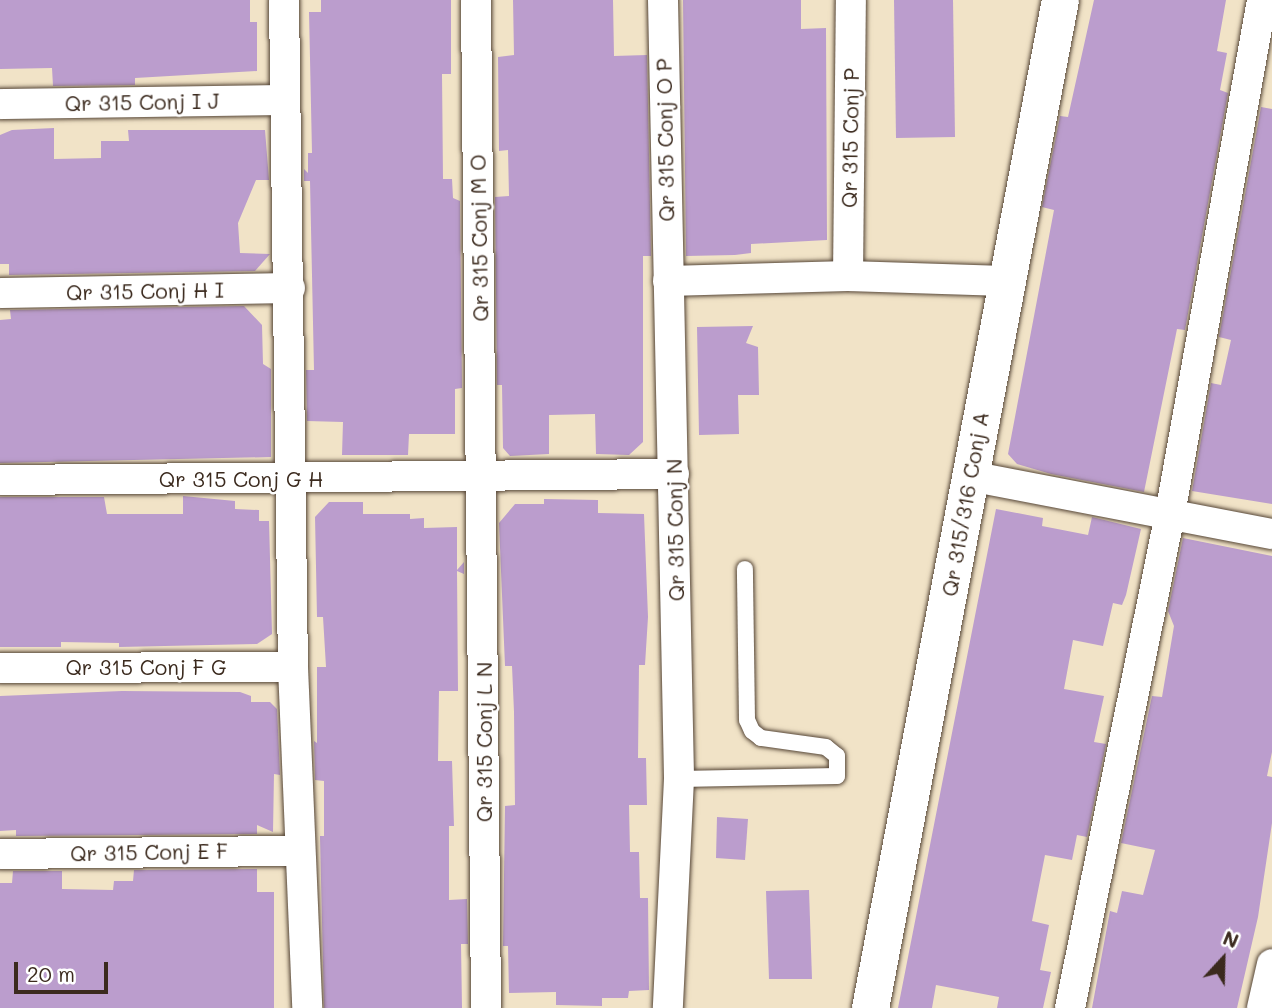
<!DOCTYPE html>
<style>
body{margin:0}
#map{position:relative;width:1272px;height:1008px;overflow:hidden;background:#f1e3c7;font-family:Mali,sans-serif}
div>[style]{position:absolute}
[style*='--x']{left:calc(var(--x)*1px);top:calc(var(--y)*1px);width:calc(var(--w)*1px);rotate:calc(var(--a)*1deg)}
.building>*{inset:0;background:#bb9dcd}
.roads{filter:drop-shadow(0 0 2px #564637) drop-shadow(0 0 2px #564637)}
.service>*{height:16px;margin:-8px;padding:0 8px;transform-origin:8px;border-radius:8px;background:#fff}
.minor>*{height:30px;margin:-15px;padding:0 15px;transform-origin:15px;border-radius:15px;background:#fff}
.tertiary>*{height:37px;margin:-18.5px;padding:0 18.5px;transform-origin:18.5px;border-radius:18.5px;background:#fff}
span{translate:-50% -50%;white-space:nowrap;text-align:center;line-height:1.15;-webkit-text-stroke:5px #fff;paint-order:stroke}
.street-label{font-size:21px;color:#3b2a1e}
.north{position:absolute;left:1188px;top:924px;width:70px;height:70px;-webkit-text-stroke:5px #fff;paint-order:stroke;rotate:22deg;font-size:19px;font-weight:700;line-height:28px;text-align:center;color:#3b2a1e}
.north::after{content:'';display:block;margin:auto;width:24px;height:32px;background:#3b2a1e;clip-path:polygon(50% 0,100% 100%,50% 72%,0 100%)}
.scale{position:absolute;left:14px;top:962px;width:94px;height:32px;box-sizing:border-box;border:4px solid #3b2a1e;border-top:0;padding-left:9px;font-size:21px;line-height:24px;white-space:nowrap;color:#3b2a1e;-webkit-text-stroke:5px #fff;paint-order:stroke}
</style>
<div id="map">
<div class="building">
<div style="clip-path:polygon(0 0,250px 0,250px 22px,257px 22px,257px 71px,135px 78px,135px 85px,53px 86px,52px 68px,0 69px)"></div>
<div style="clip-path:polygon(321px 0,451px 0,451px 74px,442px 74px,443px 179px,452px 179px,453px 198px,460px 201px,462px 388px,455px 389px,455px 434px,409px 434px,408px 455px,342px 455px,343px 422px,307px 421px,306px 370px,314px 370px,310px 181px,304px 181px,304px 169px,308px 173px,308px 153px,312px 153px,309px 12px,321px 12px)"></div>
<div style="clip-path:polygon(513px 0,613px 0,614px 56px,647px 55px,651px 256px,643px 256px,643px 442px,629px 455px,596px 454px,595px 414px,549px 415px,549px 454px,510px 456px,503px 448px,502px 385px,497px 385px,495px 197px,509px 196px,508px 150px,499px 151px,498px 57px,514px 55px)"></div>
<div style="clip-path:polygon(683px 0,801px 0,801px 29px,826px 28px,827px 240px,751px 244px,751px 253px,735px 255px,686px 256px)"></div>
<div style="clip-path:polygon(894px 0,953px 0,955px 137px,896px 138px)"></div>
<div style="clip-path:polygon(1094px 0,1226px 0,1217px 51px,1227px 53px,1220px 90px,1228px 93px,1185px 330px,1177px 329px,1144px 492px,1051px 474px,1017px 464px,1008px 454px,1054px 210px,1042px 207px,1060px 116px,1068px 117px)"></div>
<div style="clip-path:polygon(1261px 107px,1272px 109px,1272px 504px,1192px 491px,1211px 383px,1221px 385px,1231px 340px,1219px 337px)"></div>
<div style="clip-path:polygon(54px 128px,54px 159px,101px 158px,101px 141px,129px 141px,128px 130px,265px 130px,269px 180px,256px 180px,238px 223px,240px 253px,270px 254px,255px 271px,9px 275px,9px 264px,0 264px,0 135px,12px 130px)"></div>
<div style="clip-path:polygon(244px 306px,262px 325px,263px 364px,271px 369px,271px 457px,0 463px,0 320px,11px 319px,10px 310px)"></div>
<div style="clip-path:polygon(753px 326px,746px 343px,758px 347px,759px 395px,738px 395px,739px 434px,699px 435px,697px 327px)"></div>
<div style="clip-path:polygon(183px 496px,235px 501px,235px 509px,259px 510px,259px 521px,269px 521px,272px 634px,257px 644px,119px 647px,119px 643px,61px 642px,61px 647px,0 647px,0 497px,104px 497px,107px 514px,183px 514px)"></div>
<div style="clip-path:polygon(544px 499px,598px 500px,598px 513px,644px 514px,648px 617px,645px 665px,639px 665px,638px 758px,646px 758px,647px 805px,629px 805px,630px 852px,639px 852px,640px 898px,648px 898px,649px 990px,629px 991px,628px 998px,602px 998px,602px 1006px,556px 1005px,556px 992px,509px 993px,508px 946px,503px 946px,505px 806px,515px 805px,514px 712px,512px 666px,505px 666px,499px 523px,515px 504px,544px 504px)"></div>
<div style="clip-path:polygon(329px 502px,363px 502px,363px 514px,410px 514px,410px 519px,424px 518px,424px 528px,457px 527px,457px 570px,464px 562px,464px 574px,457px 571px,458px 691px,439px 691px,438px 761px,452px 761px,454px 826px,449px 826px,449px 900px,467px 899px,468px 944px,461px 944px,462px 1008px,324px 1008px,320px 836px,324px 836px,324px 781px,315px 780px,314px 741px,317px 743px,317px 667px,326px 667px,323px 617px,317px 617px,315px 517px)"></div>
<div style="clip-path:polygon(996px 509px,1043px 518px,1042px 526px,1088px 535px,1092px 517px,1141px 529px,1126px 595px,1122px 605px,1113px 603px,1103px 646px,1073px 640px,1064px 689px,1104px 696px,1094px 742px,1106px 744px,1087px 837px,1077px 835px,1072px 860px,1045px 855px,1032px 921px,1049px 925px,1040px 970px,1051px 972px,1043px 1008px,997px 1008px,999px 997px,936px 985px,932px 1008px,898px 1008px)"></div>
<div style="clip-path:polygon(1183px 538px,1272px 556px,1272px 752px,1267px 776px,1272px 777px,1272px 823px,1258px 917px,1237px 1008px,1092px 1008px,1110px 911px,1117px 913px,1122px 891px,1143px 895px,1155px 850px,1121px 843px,1152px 696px,1162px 697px,1174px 626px,1168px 611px)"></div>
<div style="clip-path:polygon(122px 691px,240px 692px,251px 696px,251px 702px,270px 702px,277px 709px,280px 775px,274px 774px,273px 832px,257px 825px,257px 834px,16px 836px,16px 830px,0 831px,0 696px)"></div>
<div style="clip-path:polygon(717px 817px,748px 819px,745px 860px,716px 858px)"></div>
<div style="clip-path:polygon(257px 869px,257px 892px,274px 892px,274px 1008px,0 1008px,0 883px,12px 883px,13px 871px,62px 871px,62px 889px,113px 890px,114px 881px,133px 881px,134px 870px)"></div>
<div style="clip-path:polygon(809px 890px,812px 979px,769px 979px,766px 891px)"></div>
</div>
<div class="roads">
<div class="service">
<div style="--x:679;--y:779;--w:158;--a:-1.1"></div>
<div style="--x:837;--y:776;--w:20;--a:-90"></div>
<div style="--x:837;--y:756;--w:14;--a:-141"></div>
<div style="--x:826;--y:747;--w:66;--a:-172.1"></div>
<div style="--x:761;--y:738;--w:11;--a:-142"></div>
<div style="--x:752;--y:731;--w:12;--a:-114"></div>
<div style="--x:747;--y:720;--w:151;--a:-90.8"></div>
</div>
<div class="minor">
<div style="--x:284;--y:0;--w:667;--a:89.23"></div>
<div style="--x:293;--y:667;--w:341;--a:87.6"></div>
<div style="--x:476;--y:0;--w:1008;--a:89.43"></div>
<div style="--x:663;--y:0;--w:779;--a:88.82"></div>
<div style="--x:679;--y:779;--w:229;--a:92.8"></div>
<div style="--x:0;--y:104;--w:285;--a:-0.8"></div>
<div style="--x:848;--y:276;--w:276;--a:-89.4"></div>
<div style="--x:668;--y:281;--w:180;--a:-1.6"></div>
<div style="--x:848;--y:276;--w:157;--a:1.8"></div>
<div style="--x:0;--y:293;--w:290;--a:-1"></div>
<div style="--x:970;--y:476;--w:308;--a:10.9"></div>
<div style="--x:0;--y:480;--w:674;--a:-0.51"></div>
<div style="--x:0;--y:668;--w:293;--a:-0.2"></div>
<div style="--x:0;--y:854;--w:299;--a:-0.6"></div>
<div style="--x:1070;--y:1008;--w:504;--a:-78.56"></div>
<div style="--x:1170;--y:514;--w:522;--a:-79.85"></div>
<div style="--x:1262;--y:1008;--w:45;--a:-77.2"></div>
</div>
<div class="tertiary">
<div style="--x:870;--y:1008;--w:1026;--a:-79.33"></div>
</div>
</div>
<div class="street-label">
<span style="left:142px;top:102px;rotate:-1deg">Qr 315 Conj I J</span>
<span style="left:850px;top:138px;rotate:-89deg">Qr 315 Conj P</span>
<span style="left:665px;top:140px;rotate:-91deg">Qr 315 Conj O P</span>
<span style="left:479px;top:238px;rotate:-91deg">Qr 315 Conj M O</span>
<span style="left:145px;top:291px;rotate:-1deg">Qr 315 Conj H I</span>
<span style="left:241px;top:479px">Qr 315 Conj G H</span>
<span style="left:965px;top:504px;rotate:-80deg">Qr 315/316 Conj A</span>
<span style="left:675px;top:530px;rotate:-91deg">Qr 315 Conj N</span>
<span style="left:146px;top:667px">Qr 315 Conj F G</span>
<span style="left:484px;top:742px;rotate:-90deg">Qr 315 Conj L N</span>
<span style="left:149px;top:852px;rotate:-1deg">Qr 315 Conj E F</span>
</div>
<div class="north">N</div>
<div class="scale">20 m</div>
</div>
